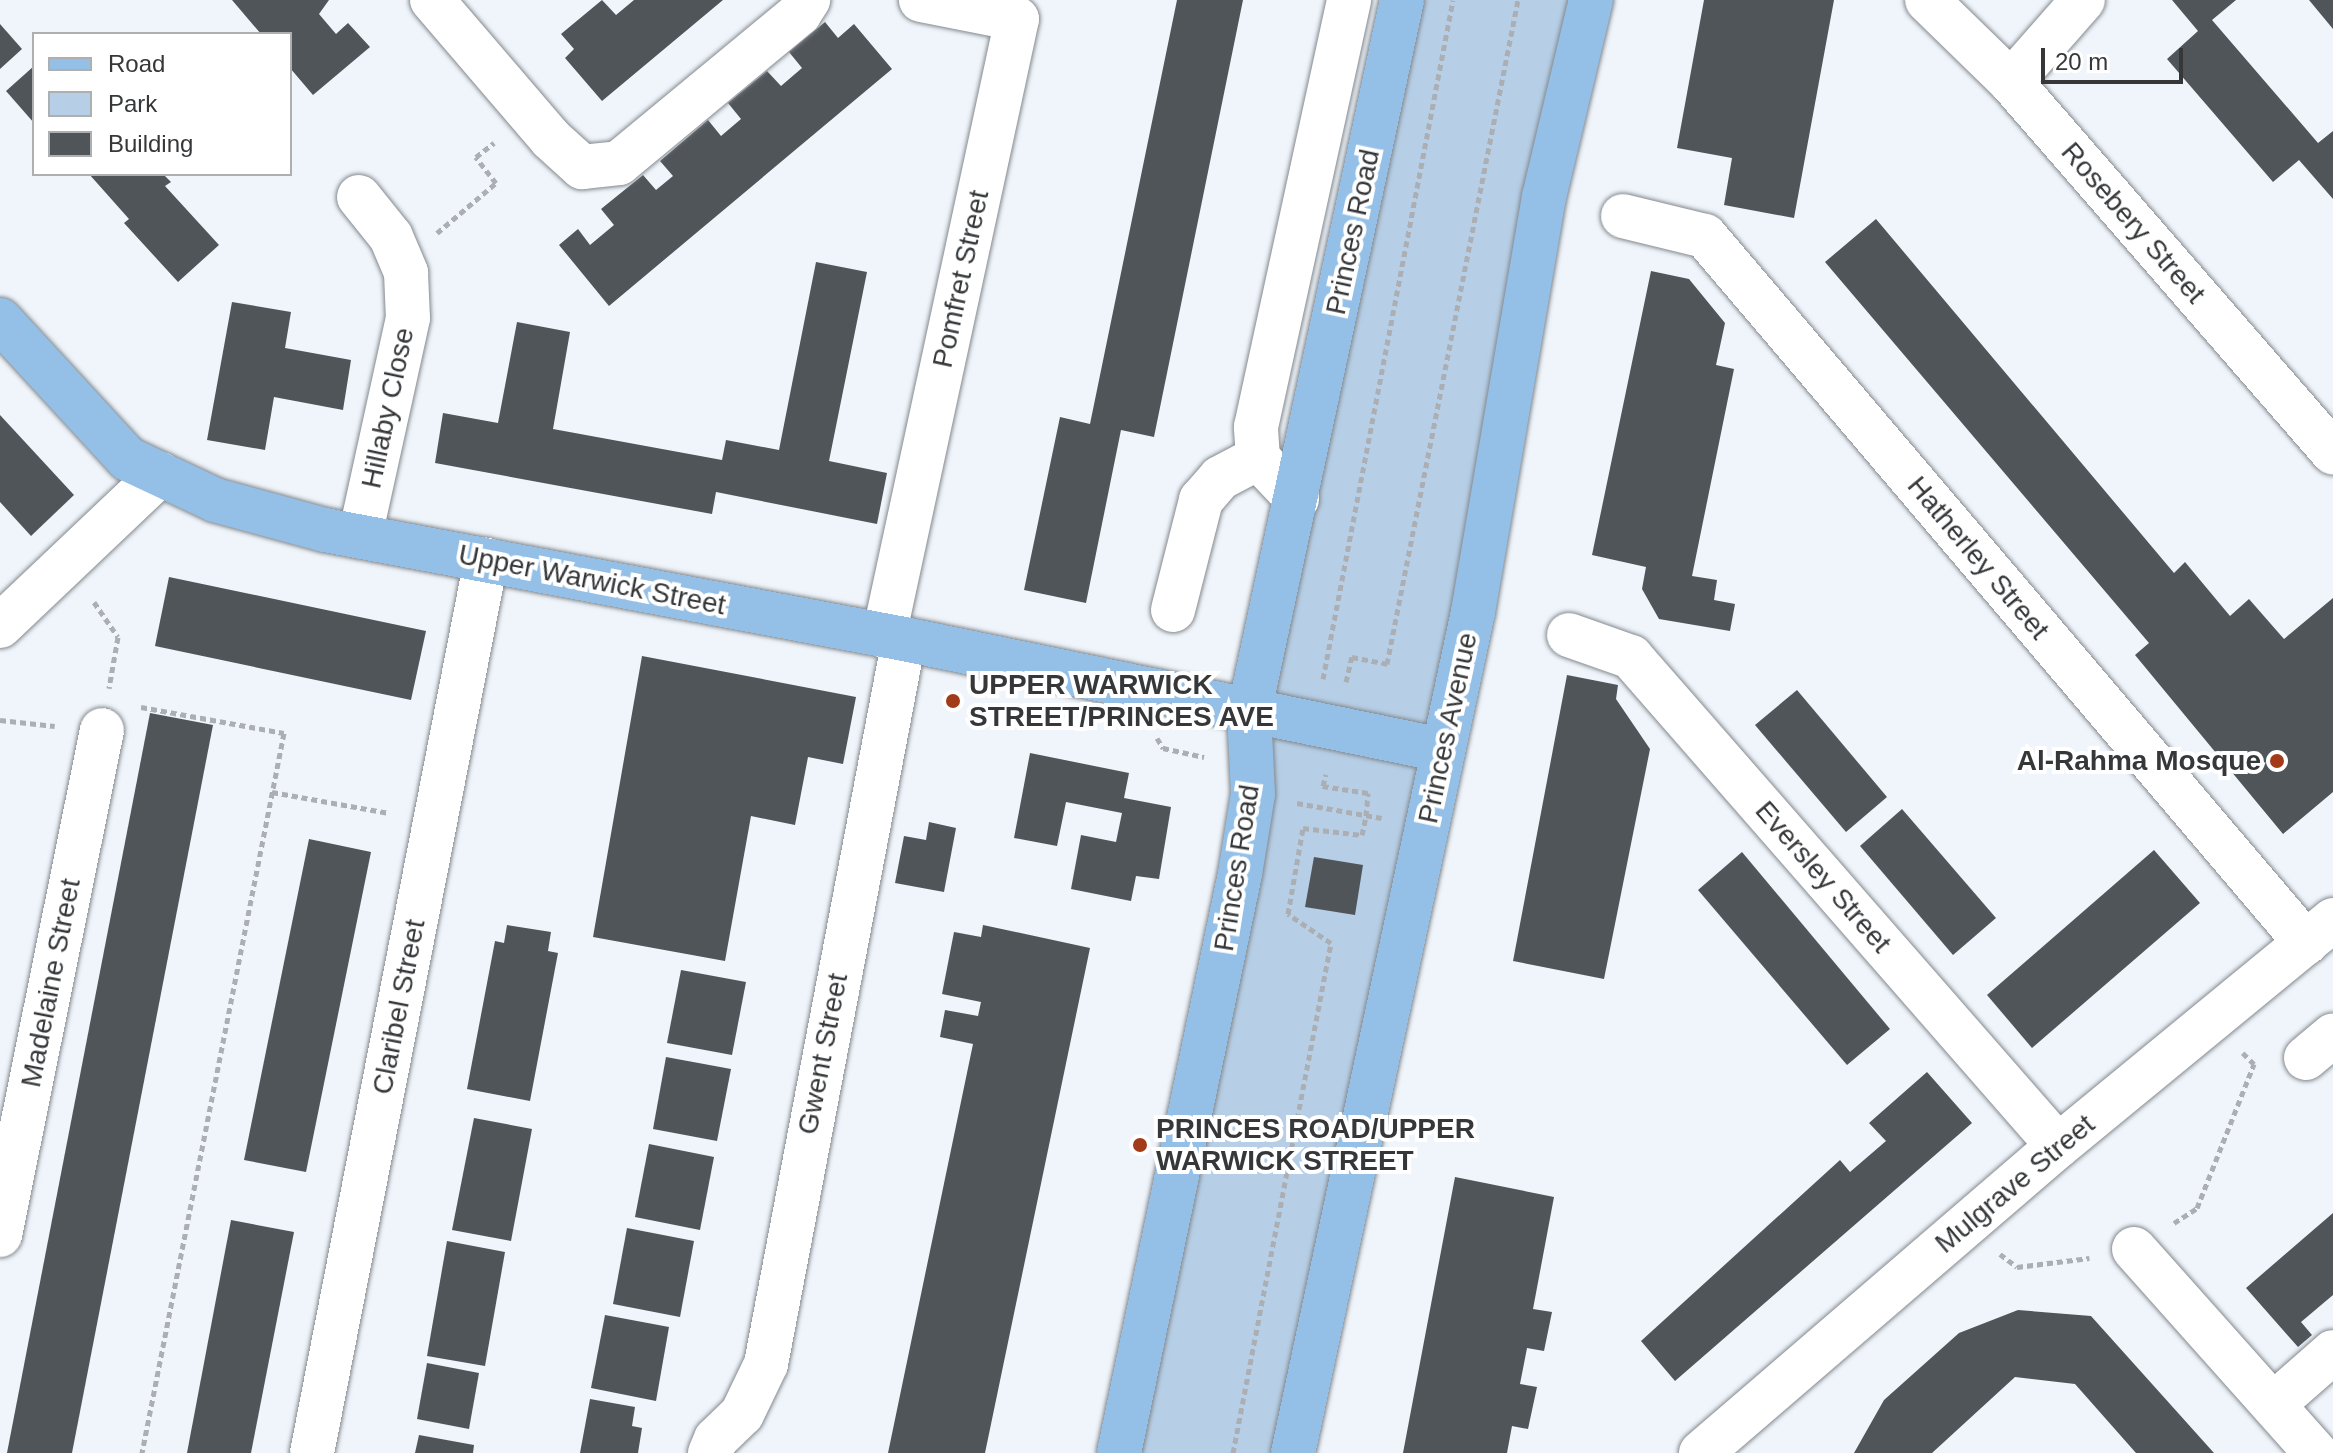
<!DOCTYPE html>
<style>
body{margin:0}
#map{position:relative;width:2333px;height:1453px;overflow:hidden;background:#eff5fb;font-family:Helvetica,sans-serif}
div>[style]{position:absolute}
[style*='--x']{left:calc(var(--x)*1px);top:calc(var(--y)*1px);width:calc(var(--w)*1px);rotate:calc(var(--a)*1deg)}
.green>*{inset:0;background:#b6cfe7}
.building>*{inset:0;background:#50555a}
.path>*{height:5px;margin-top:-2.5px;transform-origin:0;background:repeating-linear-gradient(90deg,#abafb4 0 6px,transparent 0 10px)}
.roads{filter:drop-shadow(0 0 2px #84898e) drop-shadow(0 0 2px #84898e)}
.minor>*{height:44px;margin:-22px;padding:0 22px;transform-origin:22px;border-radius:22px;background:#fff}
.major>*{height:44px;margin:-22px;padding:0 22px;transform-origin:22px;border-radius:22px;background:#94c0e7}
.dots>*{width:22px;height:22px;translate:-50% -50%;box-sizing:border-box;border:4px solid #fff;border-radius:50%}
span{translate:-50% -50%;white-space:nowrap;text-align:center;line-height:1.15;-webkit-text-stroke:8px #fff;paint-order:stroke}
.street-label{font-size:28px;color:#353739}
.poi-label{font-size:28px;color:#353739;font-weight:700}
.left{translate:0 -50%;text-align:left}
.right{translate:-100% -50%;text-align:right}
.legend{position:absolute;left:32px;top:32px;width:260px;height:144px;box-sizing:border-box;background:#fff;border:2px solid #aeafb0;margin:0;padding:10px 14px;list-style:none;font-size:24px;color:#353739}
.legend li{display:flex;align-items:center;gap:16px;height:40px}
.legend b{width:40px;border:2px solid #aeafb0}
.scale{position:absolute;left:2041px;top:48px;width:142px;height:36px;box-sizing:border-box;border:4px solid #353739;border-top:0;padding-left:10px;font-size:24px;line-height:28px;white-space:nowrap;color:#353739;-webkit-text-stroke:6px #fff;paint-order:stroke}
</style>
<div id="map">
<div class="green">
<div style="clip-path:polygon(1402px 0,1591px 0,1293px 1453px,1119px 1453px)"></div>
</div>
<div class="building">
<div style="clip-path:polygon(232px 0,329px 0,319px 14px,336px 34px,348px 23px,370px 47px,313px 95px,290px 68px,290px 34px,261px 34px)"></div>
<div style="clip-path:polygon(602px 0,616px 15px,634px 0,723px 0,602px 101px,565px 58px,574px 49px,561px 34px)"></div>
<div style="clip-path:polygon(1177px 0,1243px 0,1154px 437px,1121px 430px,1086px 603px,1024px 590px,1060px 417px,1090px 424px)"></div>
<div style="clip-path:polygon(1704px 0,1834px 0,1794px 218px,1724px 205px,1732px 158px,1677px 148px)"></div>
<div style="clip-path:polygon(2172px 0,2236px 0,2212px 20px,2318px 143px,2333px 131px,2333px 199px,2299px 160px,2273px 182px,2167px 59px,2198px 31px)"></div>
<div style="clip-path:polygon(2309px 0,2333px 0,2333px 29px)"></div>
<div style="clip-path:polygon(825px 22px,838px 38px,854px 24px,892px 69px,609px 306px,559px 245px,578px 229px,590px 245px,614px 225px,601px 209px,643px 175px,656px 190px,673px 176px,660px 161px,708px 120px,721px 136px,741px 119px,728px 103px,767px 71px,781px 86px,802px 68px,789px 52px)"></div>
<div style="clip-path:polygon(0 24px,22px 49px,0 69px)"></div>
<div style="clip-path:polygon(34px 66px,34px 123px,6px 91px)"></div>
<div style="clip-path:polygon(89px 174px,163px 174px,171px 182px,165px 186px,219px 245px,178px 282px,124px 223px,129px 219px)"></div>
<div style="clip-path:polygon(1876px 219px,2174px 573px,2185px 562px,2230px 616px,2249px 599px,2284px 639px,2333px 598px,2333px 792px,2283px 834px,2135px 655px,2149px 643px,1825px 262px)"></div>
<div style="clip-path:polygon(816px 262px,867px 272px,829px 461px,887px 473px,877px 524px,716px 492px,712px 514px,435px 463px,443px 413px,498px 423px,517px 322px,570px 332px,553px 429px,722px 460px,726px 440px,779px 450px)"></div>
<div style="clip-path:polygon(1651px 271px,1689px 279px,1725px 323px,1716px 365px,1734px 369px,1692px 576px,1717px 580px,1714px 600px,1735px 604px,1730px 631px,1659px 619px,1642px 589px,1646px 567px,1592px 555px)"></div>
<div style="clip-path:polygon(232px 302px,291px 312px,285px 348px,351px 360px,343px 410px,274px 397px,265px 450px,207px 440px)"></div>
<div style="clip-path:polygon(0 415px,74px 495px,31px 536px,0 502px)"></div>
<div style="clip-path:polygon(169px 577px,426px 631px,411px 700px,155px 646px)"></div>
<div style="clip-path:polygon(642px 656px,856px 697px,843px 764px,808px 757px,795px 825px,751px 816px,725px 961px,593px 937px)"></div>
<div style="clip-path:polygon(1567px 675px,1618px 685px,1616px 699px,1650px 749px,1604px 979px,1513px 961px)"></div>
<div style="clip-path:polygon(1797px 690px,1887px 797px,1846px 832px,1755px 725px)"></div>
<div style="clip-path:polygon(150px 713px,213px 725px,72px 1453px,7px 1453px)"></div>
<div style="clip-path:polygon(1030px 753px,1129px 773px,1124px 798px,1171px 807px,1159px 879px,1136px 876px,1131px 901px,1071px 889px,1081px 835px,1116px 842px,1122px 813px,1066px 802px,1057px 846px,1014px 838px)"></div>
<div style="clip-path:polygon(1902px 809px,1996px 918px,1953px 955px,1860px 846px)"></div>
<div style="clip-path:polygon(929px 822px,956px 828px,944px 892px,895px 883px,904px 836px,926px 840px)"></div>
<div style="clip-path:polygon(309px 839px,371px 852px,306px 1172px,244px 1160px)"></div>
<div style="clip-path:polygon(2154px 850px,2200px 903px,2032px 1048px,1987px 995px)"></div>
<div style="clip-path:polygon(1742px 852px,1890px 1029px,1847px 1065px,1698px 890px)"></div>
<div style="clip-path:polygon(1314px 857px,1363px 865px,1355px 915px,1305px 907px)"></div>
<div style="clip-path:polygon(507px 925px,551px 932px,548px 951px,558px 953px,530px 1101px,467px 1089px,495px 941px,504px 943px)"></div>
<div style="clip-path:polygon(983px 925px,1090px 948px,985px 1453px,888px 1453px,973px 1044px,940px 1037px,945px 1010px,978px 1016px,981px 1002px,942px 994px,954px 932px,981px 937px)"></div>
<div style="clip-path:polygon(681px 970px,746px 982px,732px 1055px,667px 1043px)"></div>
<div style="clip-path:polygon(666px 1057px,731px 1069px,717px 1141px,653px 1129px)"></div>
<div style="clip-path:polygon(1927px 1072px,1972px 1123px,1675px 1381px,1641px 1341px,1840px 1160px,1850px 1172px,1886px 1141px,1869px 1123px)"></div>
<div style="clip-path:polygon(474px 1118px,532px 1129px,511px 1241px,452px 1230px)"></div>
<div style="clip-path:polygon(649px 1144px,714px 1157px,700px 1230px,635px 1217px)"></div>
<div style="clip-path:polygon(1455px 1177px,1554px 1197px,1533px 1309px,1552px 1312px,1544px 1351px,1527px 1348px,1520px 1384px,1537px 1387px,1528px 1429px,1512px 1426px,1507px 1453px,1403px 1453px)"></div>
<div style="clip-path:polygon(2333px 1213px,2333px 1295px,2301px 1322px,2312px 1335px,2298px 1347px,2246px 1288px)"></div>
<div style="clip-path:polygon(231px 1220px,294px 1232px,251px 1453px,187px 1453px)"></div>
<div style="clip-path:polygon(627px 1228px,694px 1241px,680px 1317px,613px 1304px)"></div>
<div style="clip-path:polygon(447px 1241px,505px 1252px,485px 1366px,427px 1356px)"></div>
<div style="clip-path:polygon(2018px 1310px,2091px 1316px,2214px 1453px,2136px 1453px,2075px 1384px,2015px 1377px,1932px 1453px,1854px 1453px,1884px 1400px,1959px 1333px)"></div>
<div style="clip-path:polygon(605px 1315px,669px 1327px,656px 1401px,591px 1388px)"></div>
<div style="clip-path:polygon(427px 1363px,479px 1373px,469px 1429px,417px 1419px)"></div>
<div style="clip-path:polygon(590px 1399px,635px 1407px,632px 1426px,642px 1428px,638px 1453px,580px 1453px)"></div>
<div style="clip-path:polygon(419px 1435px,474px 1445px,473px 1453px,415px 1453px)"></div>
</div>
<div class="path">
<div style="--x:437;--y:233;--w:77;--a:-40.3"></div>
<div style="--x:496;--y:183;--w:33;--a:-128"></div>
<div style="--x:476;--y:157;--w:23;--a:-38"></div>
<div style="--x:94;--y:602;--w:42;--a:55.6"></div>
<div style="--x:118;--y:637;--w:52;--a:100"></div>
<div style="--x:1323;--y:679;--w:691;--a:-79.16"></div>
<div style="--x:1346;--y:682;--w:26;--a:-77"></div>
<div style="--x:1352;--y:657;--w:36;--a:11"></div>
<div style="--x:1387;--y:664;--w:677;--a:-78.84"></div>
<div style="--x:141;--y:707;--w:145;--a:10.3"></div>
<div style="--x:284;--y:733;--w:734;--a:101.16"></div>
<div style="--x:0;--y:720;--w:55;--a:6.2"></div>
<div style="--x:1157;--y:738;--w:12;--a:59"></div>
<div style="--x:1163;--y:748;--w:42;--a:12.4"></div>
<div style="--x:272;--y:792;--w:119;--a:10.2"></div>
<div style="--x:1297;--y:803;--w:86;--a:10"></div>
<div style="--x:2174;--y:1223;--w:27;--a:-33"></div>
<div style="--x:2197;--y:1208;--w:155;--a:-68.4"></div>
<div style="--x:2254;--y:1064;--w:16;--a:-135"></div>
<div style="--x:2000;--y:1254;--w:21;--a:37"></div>
<div style="--x:2017;--y:1267;--w:73;--a:-7.1"></div>
<div style="--x:1233;--y:1453;--w:519;--a:-79.12"></div>
<div style="--x:1331;--y:943;--w:52;--a:-146"></div>
<div style="--x:1288;--y:914;--w:87;--a:-80.1"></div>
<div style="--x:1303;--y:828;--w:59;--a:6.8"></div>
<div style="--x:1362;--y:835;--w:19;--a:-78"></div>
<div style="--x:1366;--y:816;--w:23;--a:-85"></div>
<div style="--x:1368;--y:793;--w:46;--a:-171.2"></div>
<div style="--x:1323;--y:786;--w:12;--a:-76"></div>
</div>
<div class="roads">
<div class="minor">
<div style="--x:432;--y:0;--w:183;--a:49.4"></div>
<div style="--x:551;--y:139;--w:42;--a:42.1"></div>
<div style="--x:582;--y:167;--w:37;--a:-6"></div>
<div style="--x:619;--y:163;--w:234;--a:-39.6"></div>
<div style="--x:799;--y:14;--w:17;--a:-57"></div>
<div style="--x:1927;--y:0;--w:117;--a:44.3"></div>
<div style="--x:2011;--y:82;--w:491;--a:49"></div>
<div style="--x:2011;--y:82;--w:109;--a:-48.7"></div>
<div style="--x:359;--y:197;--w:51;--a:51.3"></div>
<div style="--x:391;--y:237;--w:39;--a:67"></div>
<div style="--x:406;--y:273;--w:45;--a:87.5"></div>
<div style="--x:408;--y:318;--w:223;--a:102.4"></div>
<div style="--x:1623;--y:216;--w:84;--a:13.7"></div>
<div style="--x:1705;--y:236;--w:928;--a:49.63"></div>
<div style="--x:1297;--y:499;--w:57;--a:-133.6"></div>
<div style="--x:1258;--y:458;--w:31;--a:-94"></div>
<div style="--x:1256;--y:427;--w:437;--a:-77.7"></div>
<div style="--x:1173;--y:610;--w:114;--a:-75.7"></div>
<div style="--x:1201;--y:500;--w:29;--a:-49"></div>
<div style="--x:1220;--y:478;--w:43;--a:-27.8"></div>
<div style="--x:0;--y:626;--w:221;--a:-43.5"></div>
<div style="--x:1569;--y:635;--w:66;--a:19.5"></div>
<div style="--x:1631;--y:657;--w:649;--a:48.87"></div>
<div style="--x:884;--y:636;--w:631;--a:-77.84"></div>
<div style="--x:1017;--y:19;--w:98;--a:-168.8"></div>
<div style="--x:2306;--y:1058;--w:35;--a:-40"></div>
<div style="--x:0;--y:1235;--w:515;--a:-78.58"></div>
<div style="--x:2134;--y:1249;--w:273;--a:48.3"></div>
<div style="--x:2275;--y:1403;--w:77;--a:-41.3"></div>
<div style="--x:312;--y:1453;--w:910;--a:-78.97"></div>
<div style="--x:710;--y:1453;--w:15;--a:-67"></div>
<div style="--x:716;--y:1439;--w:36;--a:-44"></div>
<div style="--x:742;--y:1414;--w:55;--a:-64.4"></div>
<div style="--x:766;--y:1364;--w:738;--a:-79.22"></div>
<div style="--x:1701;--y:1453;--w:471;--a:-40.7"></div>
<div style="--x:2058;--y:1146;--w:356;--a:-39.4"></div>
</div>
<div class="major">
<div style="--x:0;--y:320;--w:189;--a:47.4"></div>
<div style="--x:128;--y:459;--w:96;--a:25.2"></div>
<div style="--x:215;--y:500;--w:114;--a:15.3"></div>
<div style="--x:325;--y:530;--w:589;--a:10.66"></div>
<div style="--x:904;--y:639;--w:549;--a:11.66"></div>
<div style="--x:1119;--y:1453;--w:592;--a:-78.2"></div>
<div style="--x:1240;--y:874;--w:81;--a:-80.8"></div>
<div style="--x:1253;--y:794;--w:81;--a:-92.8"></div>
<div style="--x:1249;--y:713;--w:729;--a:-77.89"></div>
<div style="--x:1293;--y:1453;--w:860;--a:-77.92"></div>
<div style="--x:1473;--y:612;--w:421;--a:-80.3"></div>
<div style="--x:1544;--y:197;--w:203;--a:-76.6"></div>
</div>
</div>
<div class="dots">
<div style="left:953px;top:701px;background:#a23b19"></div>
<div style="left:2277px;top:761px;background:#a23b19"></div>
<div style="left:1140px;top:1145px;background:#a23b19"></div>
</div>
<div class="street-label">
<span style="left:2133px;top:223px;rotate:49deg">Rosebery Street</span>
<span style="left:1353px;top:232px;rotate:-78deg">Princes Road</span>
<span style="left:961px;top:279px;rotate:-78deg">Pomfret Street</span>
<span style="left:388px;top:408px;rotate:-78deg">Hillaby Close</span>
<span style="left:1978px;top:558px;rotate:50deg">Hatherley Street</span>
<span style="left:592px;top:580px;rotate:11deg">Upper Warwick Street</span>
<span style="left:1448px;top:728px;rotate:-78deg">Princes Avenue</span>
<span style="left:1237px;top:868px;rotate:-81deg">Princes Road</span>
<span style="left:1823px;top:877px;rotate:49deg">Eversley Street</span>
<span style="left:51px;top:983px;rotate:-79deg">Madelaine Street</span>
<span style="left:399px;top:1007px;rotate:-79deg">Claribel Street</span>
<span style="left:823px;top:1054px;rotate:-79deg">Gwent Street</span>
<span style="left:2015px;top:1184px;rotate:-40deg">Mulgrave Street</span>
</div>
<div class="poi-label">
<span class="left" style="left:969px;top:701px">UPPER WARWICK<br>STREET/PRINCES AVE</span>
<span class="right" style="left:2261px;top:761px">Al-Rahma Mosque</span>
<span class="left" style="left:1156px;top:1145px">PRINCES ROAD/UPPER<br>WARWICK STREET</span>
</div>
<ul class="legend">
<li><b style="height:10px;background:#94c0e7"></b>Road</li>
<li><b style="height:22px;background:#b6cfe7"></b>Park</li>
<li><b style="height:22px;background:#50555a"></b>Building</li>
</ul>
<div class="scale">20 m</div>
</div>
